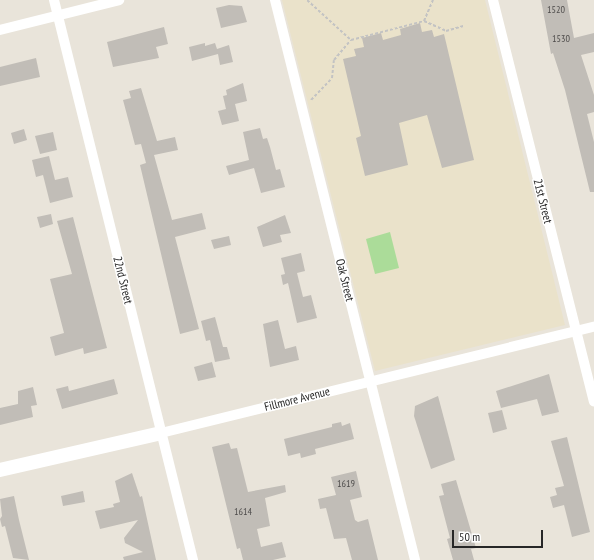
<!DOCTYPE html>
<style>
body{margin:0}
#map{position:relative;width:594px;height:560px;overflow:hidden;background:#e9e4da;font-family:"PT Sans Narrow",sans-serif}
div>[style]{position:absolute}
[style*='--x']{left:calc(var(--x)*1px);top:calc(var(--y)*1px);width:calc(var(--w)*1px);rotate:calc(var(--a)*1deg)}
.education>*{inset:0;background:#eae2ca}
.green>*{inset:0;background:#abdc99}
.building>*{inset:0;background:#c1bdb7}
.path>*{height:2px;margin-top:-1px;transform-origin:0;background:repeating-linear-gradient(90deg,#c3c3c3 0 3px,transparent 0 5px)}
.street>*{height:10px;margin:-5px;padding:0 5px;transform-origin:5px;border-radius:5px;background:#fff}
.secondary>*{height:14px;margin:-7px;padding:0 7px;transform-origin:7px;border-radius:7px;background:#fff}
span{translate:-50% -50%;white-space:nowrap;text-align:center;line-height:1.15;-webkit-text-stroke:3px #fff;paint-order:stroke}
.number-label{font-size:10px;color:#4e4c4b}
.number-label span{-webkit-text-stroke-width:0}
.street-label{font-size:12px;color:#272727}
.scale{position:absolute;left:452px;top:530px;width:91px;height:18px;box-sizing:border-box;border:2px solid #272727;border-top:0;padding-left:5px;font-size:12px;line-height:14px;white-space:nowrap;color:#272727;-webkit-text-stroke:3px #fff;paint-order:stroke}
</style>
<div id="map">
<div class="education">
<div style="clip-path:polygon(282px 0,485px 0,565px 325px,375px 371px)"></div>
</div>
<div class="green">
<div style="clip-path:polygon(390px 232px,399px 268px,375px 274px,366px 239px)"></div>
</div>
<div class="building">
<div style="clip-path:polygon(541px 0,567px 0,574px 38px,594px 33px,594px 52px,581px 55px,594px 95px,594px 112px,587px 114px,594px 142px,594px 192px,590px 192px,565px 90px,553px 53px,551px 54px)"></div>
<div style="clip-path:polygon(229px 5px,242px 6px,247px 22px,221px 28px,216px 8px)"></div>
<div style="clip-path:polygon(420px 23px,422px 32px,432px 30px,434px 37px,444px 34px,474px 160px,442px 168px,427px 115px,399px 123px,408px 165px,365px 176px,356px 138px,361px 136px,343px 59px,356px 56px,354px 49px,364px 47px,362px 38px,381px 33px,383px 40px,401px 35px,400px 29px)"></div>
<div style="clip-path:polygon(164px 27px,168px 44px,156px 47px,159px 58px,113px 67px,107px 42px)"></div>
<div style="clip-path:polygon(205px 43px,205px 46px,215px 43px,217px 49px,229px 45px,233px 62px,220px 65px,218px 54px,192px 61px,189px 47px)"></div>
<div style="clip-path:polygon(36px 58px,40px 77px,0 86px,0 67px)"></div>
<div style="clip-path:polygon(243px 83px,247px 101px,235px 104px,239px 121px,222px 125px,218px 111px,226px 109px,223px 96px,227px 95px,226px 90px)"></div>
<div style="clip-path:polygon(141px 88px,157px 141px,175px 137px,178px 150px,154px 155px,172px 220px,202px 213px,206px 229px,175px 237px,199px 329px,180px 334px,140px 165px,146px 163px,141px 144px,135px 145px,123px 100px,131px 98px,129px 91px)"></div>
<div style="clip-path:polygon(260px 128px,263px 139px,267px 138px,270px 147px,276px 170px,280px 169px,285px 187px,261px 193px,254px 168px,229px 175px,226px 166px,249px 160px,243px 132px)"></div>
<div style="clip-path:polygon(24px 129px,27px 140px,14px 144px,11px 133px)"></div>
<div style="clip-path:polygon(53px 132px,57px 150px,40px 154px,35px 136px)"></div>
<div style="clip-path:polygon(49px 156px,55px 180px,68px 177px,73px 197px,50px 203px,43px 175px,36px 177px,32px 160px)"></div>
<div style="clip-path:polygon(51px 214px,53px 224px,40px 228px,37px 217px)"></div>
<div style="clip-path:polygon(285px 215px,291px 233px,280px 235px,282px 242px,263px 247px,257px 227px)"></div>
<div style="clip-path:polygon(73px 217px,107px 348px,84px 354px,83px 348px,55px 356px,50px 337px,64px 333px,50px 279px,72px 274px,57px 221px)"></div>
<div style="clip-path:polygon(229px 236px,231px 245px,214px 249px,211px 240px)"></div>
<div style="clip-path:polygon(301px 253px,305px 271px,297px 273px,303px 297px,311px 295px,317px 318px,297px 323px,288px 283px,283px 285px,281px 275px,285px 274px,281px 258px)"></div>
<div style="clip-path:polygon(215px 317px,223px 347px,227px 347px,230px 359px,215px 362px,210px 340px,206px 341px,201px 321px)"></div>
<div style="clip-path:polygon(278px 320px,285px 349px,296px 346px,299px 360px,270px 367px,263px 324px)"></div>
<div style="clip-path:polygon(212px 362px,216px 377px,198px 381px,194px 367px)"></div>
<div style="clip-path:polygon(549px 374px,559px 412px,542px 416px,537px 399px,501px 408px,496px 391px)"></div>
<div style="clip-path:polygon(114px 379px,118px 394px,62px 409px,56px 389px,68px 386px,69px 391px)"></div>
<div style="clip-path:polygon(33px 387px,37px 405px,31px 406px,33px 417px,0 425px,0 408px,18px 404px,18px 391px)"></div>
<div style="clip-path:polygon(438px 396px,455px 460px,431px 469px,414px 416px,415px 406px)"></div>
<div style="clip-path:polygon(502px 410px,507px 429px,493px 433px,488px 413px)"></div>
<div style="clip-path:polygon(341px 422px,342px 426px,350px 423px,354px 439px,315px 449px,316px 454px,301px 458px,300px 453px,288px 456px,284px 439px,332px 427px,332px 424px)"></div>
<div style="clip-path:polygon(567px 437px,590px 532px,572px 537px,564px 505px,553px 508px,550px 497px,557px 495px,555px 488px,564px 486px,551px 441px)"></div>
<div style="clip-path:polygon(229px 443px,231px 449px,237px 448px,248px 492px,285px 485px,286px 492px,265px 498px,270px 526px,257px 529px,261px 547px,282px 542px,286px 557px,273px 560px,243px 560px,240px 548px,237px 549px,212px 447px)"></div>
<div style="clip-path:polygon(356px 471px,362px 497px,350px 500px,355px 520px,358px 522px,368px 519px,378px 560px,352px 560px,346px 538px,334px 539px,326px 508px,320px 509px,318px 499px,336px 495px,331px 477px)"></div>
<div style="clip-path:polygon(132px 473px,140px 497px,142px 496px,156px 560px,124px 560px,123px 557px,143px 552px,125px 543px,124px 538px,138px 520px,100px 529px,95px 511px,114px 507px,113px 504px,120px 502px,115px 481px)"></div>
<div style="clip-path:polygon(456px 480px,476px 548px,471px 549px,474px 560px,453px 560px,447px 539px,450px 538px,439px 496px,444px 495px,441px 484px)"></div>
<div style="clip-path:polygon(83px 491px,85px 502px,63px 506px,61px 496px)"></div>
<div style="clip-path:polygon(14px 496px,19px 520px,29px 560px,13px 558px,5px 526px,2px 527px,0 519px,2px 516px,0 499px)"></div>
</div>
<div class="path">
<div style="--x:307;--y:0;--w:59;--a:42.3"></div>
<div style="--x:424;--y:21;--w:23;--a:-67"></div>
<div style="--x:311;--y:100;--w:30;--a:-46"></div>
<div style="--x:332;--y:78;--w:18;--a:-84"></div>
<div style="--x:334;--y:60;--w:26;--a:-50"></div>
<div style="--x:351;--y:40;--w:75;--a:-14.6"></div>
<div style="--x:424;--y:21;--w:24;--a:24"></div>
<div style="--x:446;--y:31;--w:18;--a:-16"></div>
</div>
<div class="street">
<div style="--x:54;--y:0;--w:577;--a:76.06"></div>
<div style="--x:275;--y:0;--w:577;--a:75.96"></div>
<div style="--x:493;--y:0;--w:414;--a:75.9"></div>
<div style="--x:0;--y:30;--w:123;--a:-14.1"></div>
<div style="--x:161;--y:433;--w:446;--a:-13.8"></div>
</div>
<div class="secondary">
<div style="--x:0;--y:470;--w:165;--a:-12.9"></div>
</div>
<div class="number-label">
<span style="left:556px;top:10px">1520</span>
<span style="left:561px;top:39px">1530</span>
<span style="left:346px;top:484px">1619</span>
<span style="left:243px;top:512px">1614</span>
</div>
<div class="street-label">
<span style="left:543px;top:201px;rotate:76deg">21st Street</span>
<span style="left:123px;top:280px;rotate:76deg">22nd Street</span>
<span style="left:345px;top:280px;rotate:76deg">Oak Street</span>
<span style="left:297px;top:399px;rotate:-14deg">Fillmore Avenue</span>
</div>
<div class="scale">50 m</div>
</div>
